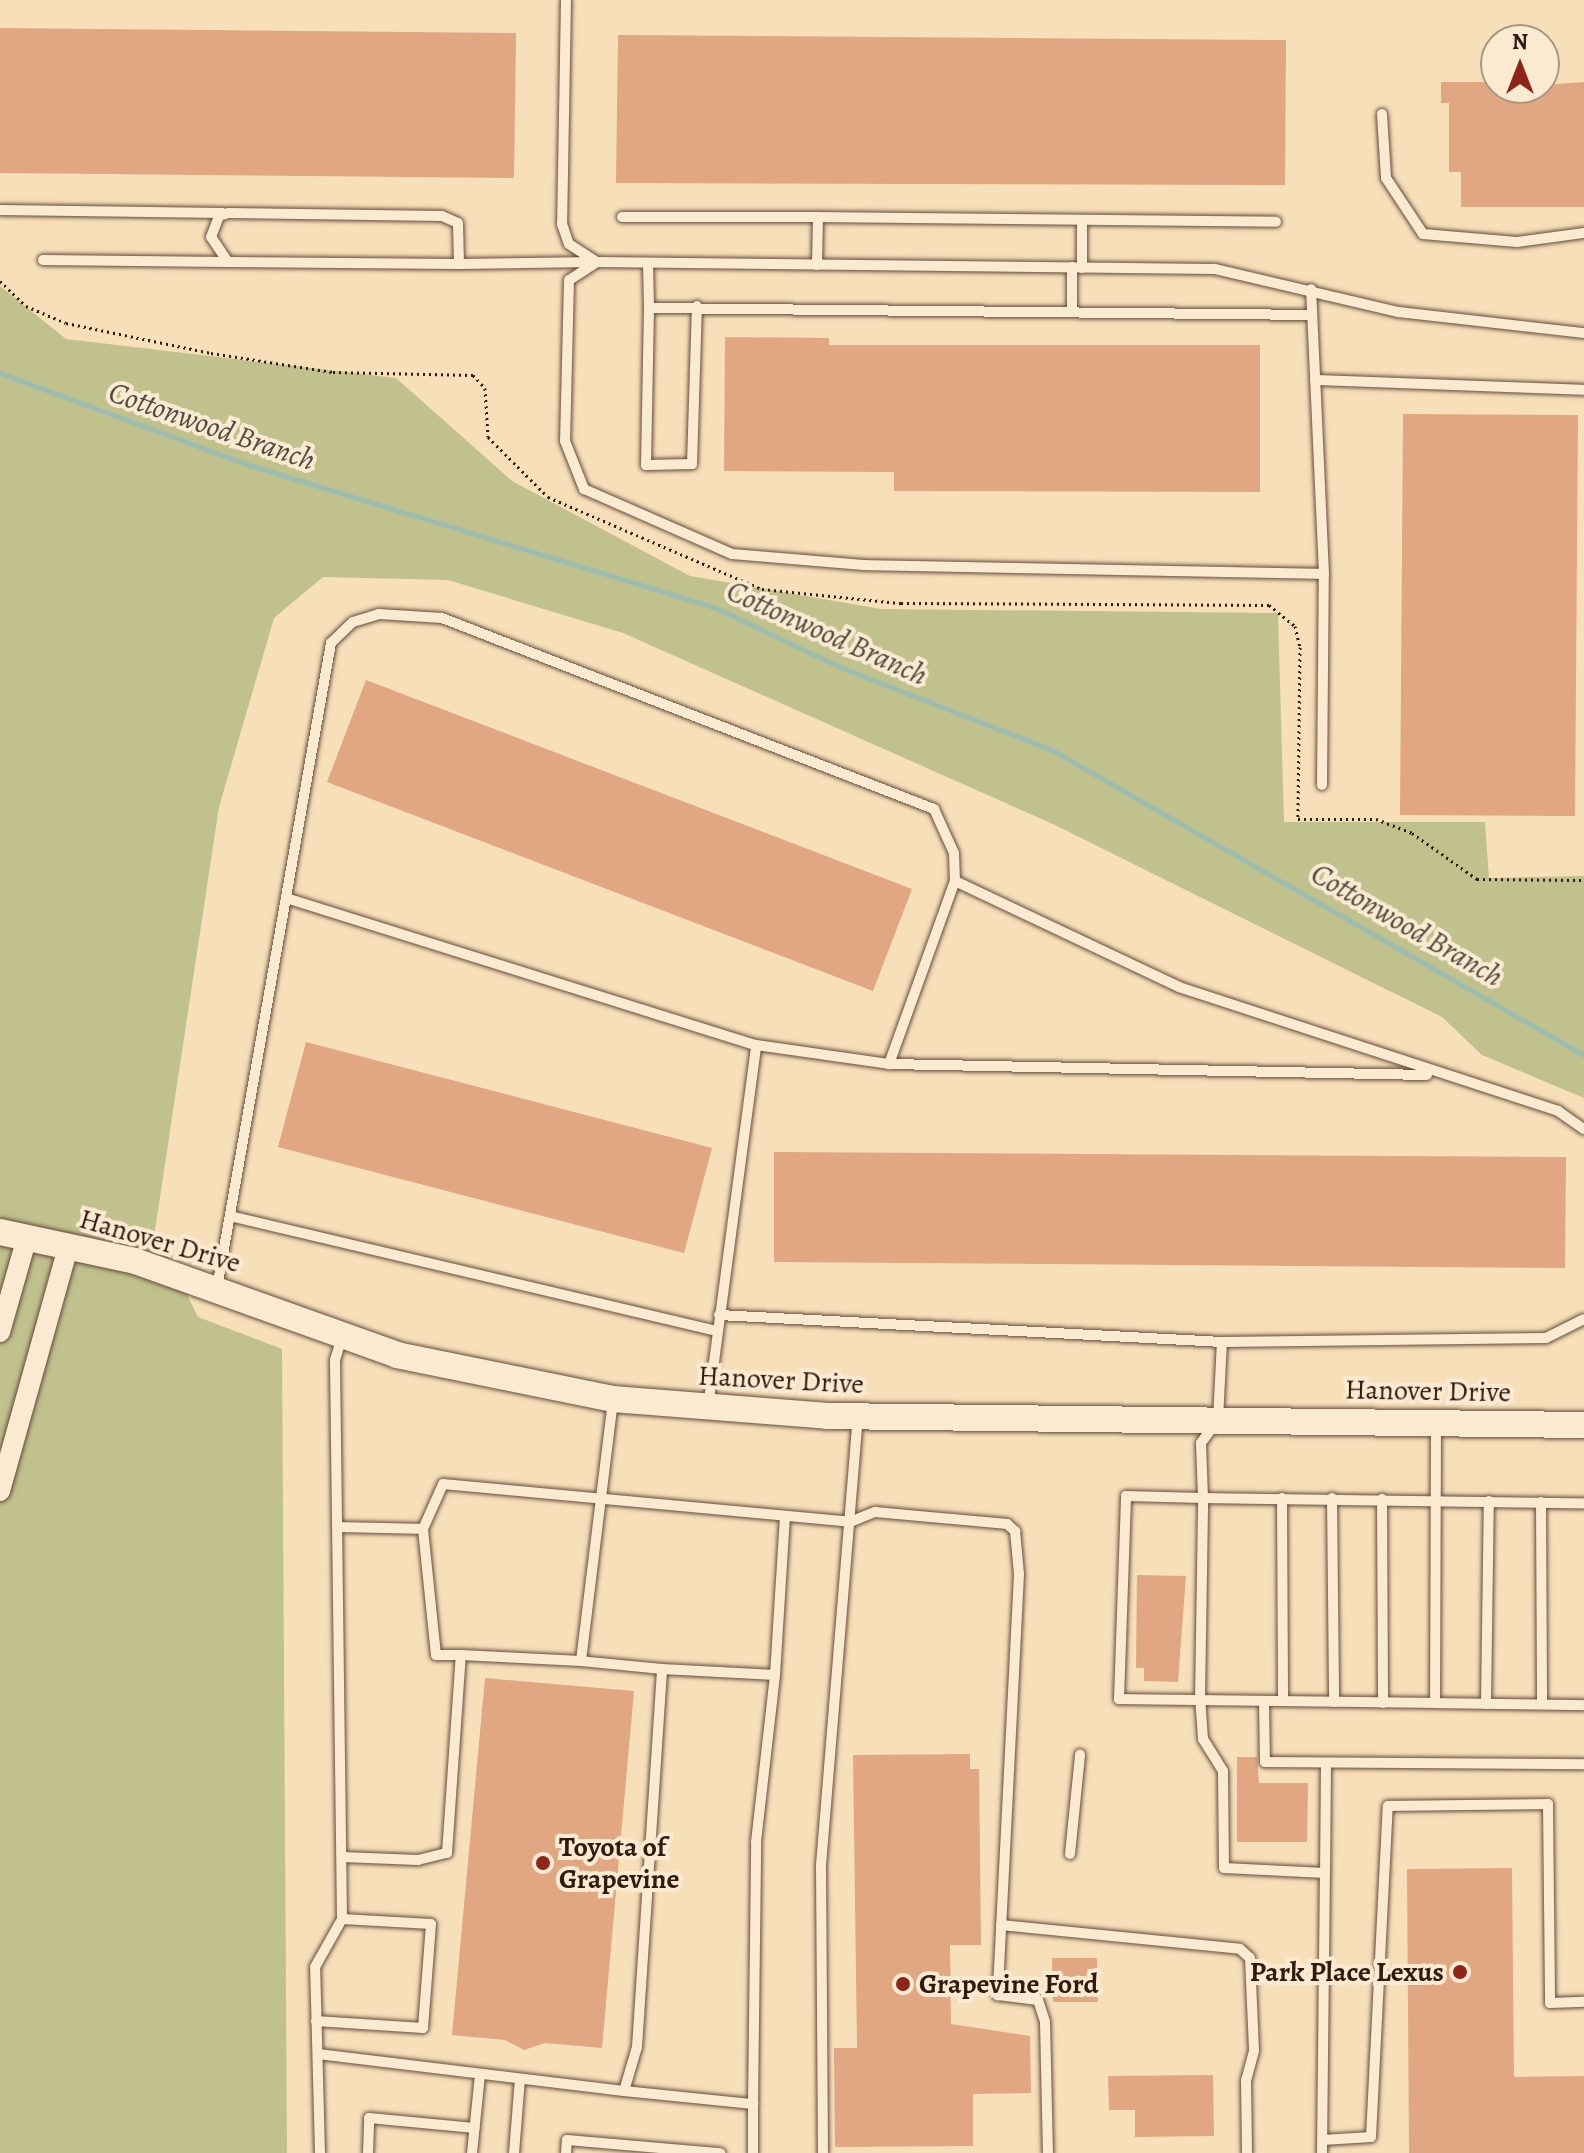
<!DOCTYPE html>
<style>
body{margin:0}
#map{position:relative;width:1584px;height:2153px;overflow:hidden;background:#f7dfba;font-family:Alegreya,serif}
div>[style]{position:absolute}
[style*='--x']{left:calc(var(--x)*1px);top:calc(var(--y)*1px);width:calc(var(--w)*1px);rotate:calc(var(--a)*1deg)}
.green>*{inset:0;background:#c0c18d}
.stream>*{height:5px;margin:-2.5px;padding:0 2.5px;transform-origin:2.5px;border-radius:2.5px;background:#9dbdb0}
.building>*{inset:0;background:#e0a782}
.path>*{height:3px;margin-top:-1.5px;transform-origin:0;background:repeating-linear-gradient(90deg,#331a0f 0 2px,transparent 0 6px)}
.roads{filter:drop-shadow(0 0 2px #644b3a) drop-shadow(0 0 2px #644b3a)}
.service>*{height:10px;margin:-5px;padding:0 5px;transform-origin:5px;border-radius:5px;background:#faead2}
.minor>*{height:20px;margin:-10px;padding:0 10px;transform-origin:10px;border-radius:10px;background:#faead2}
.tertiary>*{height:26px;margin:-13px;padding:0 13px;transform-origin:13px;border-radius:13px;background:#faead2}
.dots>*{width:22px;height:22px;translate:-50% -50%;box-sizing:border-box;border:4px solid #faead2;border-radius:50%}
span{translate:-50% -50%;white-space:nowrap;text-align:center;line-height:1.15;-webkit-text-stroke:8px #faead2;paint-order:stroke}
.street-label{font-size:28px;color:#331a0f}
.poi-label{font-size:28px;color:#331a0f;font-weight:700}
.left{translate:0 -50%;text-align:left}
.right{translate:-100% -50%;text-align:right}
.water-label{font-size:30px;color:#534b3f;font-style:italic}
.north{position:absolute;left:1480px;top:24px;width:80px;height:80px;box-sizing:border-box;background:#faead2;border:2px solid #aa9784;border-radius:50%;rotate:0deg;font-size:22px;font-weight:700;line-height:32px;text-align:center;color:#331a0f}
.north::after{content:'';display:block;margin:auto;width:28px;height:36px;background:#8f2418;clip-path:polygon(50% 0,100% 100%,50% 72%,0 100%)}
</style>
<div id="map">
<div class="green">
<div style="clip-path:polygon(0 286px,66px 339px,396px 378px,512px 481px,690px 576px,881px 609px,1278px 613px,1284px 822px,1485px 822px,1489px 878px,1584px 876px,1584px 1098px,1482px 1055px,1442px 1017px,1055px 825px,623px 633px,448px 580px,323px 577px,274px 618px,219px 807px,155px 1230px,198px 1317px,282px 1349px,287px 2153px,0 2153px)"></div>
</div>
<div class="stream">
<div style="--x:0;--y:373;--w:265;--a:20.3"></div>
<div style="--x:249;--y:465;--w:486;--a:17"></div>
<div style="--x:714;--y:607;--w:140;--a:25.5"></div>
<div style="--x:840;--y:667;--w:230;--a:21.4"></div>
<div style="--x:1054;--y:751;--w:611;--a:29.84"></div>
</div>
<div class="building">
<div style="clip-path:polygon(0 28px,516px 33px,514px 178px,0 173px)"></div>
<div style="clip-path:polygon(618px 35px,1286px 40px,1285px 185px,616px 183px)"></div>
<div style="clip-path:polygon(1441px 82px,1496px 82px,1496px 88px,1584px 82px,1584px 207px,1461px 207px,1461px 172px,1449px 172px,1449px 103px,1441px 103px)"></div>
<div style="clip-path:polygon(725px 337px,829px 338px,829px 345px,1260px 345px,1260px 492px,894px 491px,894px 472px,724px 471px)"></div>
<div style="clip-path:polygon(1403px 414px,1578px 415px,1575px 816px,1400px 815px)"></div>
<div style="clip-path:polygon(366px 680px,912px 889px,873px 991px,327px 782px)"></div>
<div style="clip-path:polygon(306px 1042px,712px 1148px,684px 1253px,278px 1147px)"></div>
<div style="clip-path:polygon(774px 1152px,1566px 1157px,1565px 1268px,774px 1262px)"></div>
<div style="clip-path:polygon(1137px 1575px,1186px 1576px,1178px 1682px,1144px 1681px,1144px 1668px,1136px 1668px)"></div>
<div style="clip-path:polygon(485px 1678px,634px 1691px,602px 2048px,545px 2043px,524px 2050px,505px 2040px,452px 2035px)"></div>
<div style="clip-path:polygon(970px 1754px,970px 1769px,979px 1769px,981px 1945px,950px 1945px,951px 2024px,1030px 2036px,1031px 2093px,973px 2094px,973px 2146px,835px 2147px,834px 2048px,857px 2048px,853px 1755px)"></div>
<div style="clip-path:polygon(1237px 1757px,1257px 1757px,1259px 1783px,1308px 1783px,1307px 1842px,1237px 1842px)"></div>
<div style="clip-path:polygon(1512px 1868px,1514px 2077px,1584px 2076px,1584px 2153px,1409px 2153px,1407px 1869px)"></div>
<div style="clip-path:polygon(1052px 1958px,1097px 1958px,1098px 2002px,1053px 2002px)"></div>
<div style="clip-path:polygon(1213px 2075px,1214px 2136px,1135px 2137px,1135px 2110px,1109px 2110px,1108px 2076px)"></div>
</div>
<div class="path">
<div style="--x:0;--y:281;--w:36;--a:44"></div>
<div style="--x:26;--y:306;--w:43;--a:23"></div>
<div style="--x:66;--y:323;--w:148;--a:11.7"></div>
<div style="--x:211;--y:353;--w:123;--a:8.9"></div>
<div style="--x:333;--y:372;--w:140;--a:1.2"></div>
<div style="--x:473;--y:375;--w:18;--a:47"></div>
<div style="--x:485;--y:388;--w:49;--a:86.5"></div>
<div style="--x:488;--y:437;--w:85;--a:45"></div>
<div style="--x:548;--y:497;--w:233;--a:23.3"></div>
<div style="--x:762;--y:589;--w:140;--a:5.8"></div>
<div style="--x:901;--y:603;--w:368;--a:0.3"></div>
<div style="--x:1269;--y:605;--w:33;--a:39"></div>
<div style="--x:1295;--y:626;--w:22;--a:77"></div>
<div style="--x:1300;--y:647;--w:172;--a:90.7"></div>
<div style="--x:1298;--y:819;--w:78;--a:0"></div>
<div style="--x:1376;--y:819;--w:39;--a:21"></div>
<div style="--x:1412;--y:833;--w:80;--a:35.3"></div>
<div style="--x:1477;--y:879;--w:107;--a:0.5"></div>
</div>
<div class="roads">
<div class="service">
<div style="--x:566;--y:0;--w:224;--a:91"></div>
<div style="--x:562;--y:224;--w:21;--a:71"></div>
<div style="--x:569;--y:244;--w:33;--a:33"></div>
<div style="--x:597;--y:262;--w:618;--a:0.65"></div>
<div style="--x:1215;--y:269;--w:189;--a:13.2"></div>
<div style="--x:1399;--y:312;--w:186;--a:6.5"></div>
<div style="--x:1382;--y:114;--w:64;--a:86.4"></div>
<div style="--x:1386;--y:178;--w:67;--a:56.5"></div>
<div style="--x:1423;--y:234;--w:94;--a:4.9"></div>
<div style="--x:1517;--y:242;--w:68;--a:-7.7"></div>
<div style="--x:0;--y:210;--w:223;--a:0.8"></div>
<div style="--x:622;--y:217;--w:196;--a:0"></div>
<div style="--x:43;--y:260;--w:183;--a:0.6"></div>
<div style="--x:597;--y:262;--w:33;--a:147"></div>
<div style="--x:569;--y:280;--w:161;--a:91.4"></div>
<div style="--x:565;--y:441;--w:52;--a:68.4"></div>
<div style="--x:584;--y:489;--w:162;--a:23.7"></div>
<div style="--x:732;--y:554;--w:132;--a:4.8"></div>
<div style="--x:864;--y:565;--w:460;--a:1.1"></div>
<div style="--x:1324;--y:574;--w:285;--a:-92.6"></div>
<div style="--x:648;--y:263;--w:45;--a:88.7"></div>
<div style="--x:649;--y:308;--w:663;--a:0.6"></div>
<div style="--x:459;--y:264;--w:231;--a:-179.5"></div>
<div style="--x:228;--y:262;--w:30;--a:-124"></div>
<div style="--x:211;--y:237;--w:22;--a:-69"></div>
<div style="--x:219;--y:216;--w:10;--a:-17"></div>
<div style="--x:229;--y:213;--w:213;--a:0.8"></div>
<div style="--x:442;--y:216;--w:17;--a:24"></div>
<div style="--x:458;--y:223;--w:41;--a:88.6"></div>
<div style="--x:459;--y:264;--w:136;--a:-0.8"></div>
<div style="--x:817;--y:265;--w:48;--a:-88.8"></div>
<div style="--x:818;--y:217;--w:458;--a:0.6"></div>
<div style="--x:1072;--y:267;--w:44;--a:90"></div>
<div style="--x:1082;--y:268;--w:48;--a:-90"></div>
<div style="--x:649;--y:308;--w:157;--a:91.1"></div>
<div style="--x:646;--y:465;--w:46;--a:-1.2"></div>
<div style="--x:692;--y:464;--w:158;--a:-88.2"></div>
<div style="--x:1315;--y:380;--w:269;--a:2.1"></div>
<div style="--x:1322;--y:785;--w:211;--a:-89.5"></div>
<div style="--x:286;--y:898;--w:492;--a:17.4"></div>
<div style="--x:889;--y:1064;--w:538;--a:1.17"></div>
<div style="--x:230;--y:1216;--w:500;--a:13.29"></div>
<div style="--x:217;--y:1288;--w:655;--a:-79.98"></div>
<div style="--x:331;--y:643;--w:30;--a:-44"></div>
<div style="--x:353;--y:622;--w:27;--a:-17"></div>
<div style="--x:379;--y:614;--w:63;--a:3.6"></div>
<div style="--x:442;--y:618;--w:528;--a:21.22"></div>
<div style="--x:934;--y:809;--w:48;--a:65.6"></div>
<div style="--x:954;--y:853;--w:28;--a:88"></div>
<div style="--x:955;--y:881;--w:248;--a:25.3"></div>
<div style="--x:1179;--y:987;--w:399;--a:18.1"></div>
<div style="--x:1558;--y:1111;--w:32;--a:35"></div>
<div style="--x:719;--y:1315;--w:504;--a:3.07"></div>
<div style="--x:708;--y:1407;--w:365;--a:-82.4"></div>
<div style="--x:756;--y:1045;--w:134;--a:8.1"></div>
<div style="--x:889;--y:1064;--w:195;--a:-70.2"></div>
<div style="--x:1436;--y:1426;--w:277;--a:90.2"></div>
<div style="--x:1435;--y:1703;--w:316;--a:-179.3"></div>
<div style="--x:1119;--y:1699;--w:203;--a:-88"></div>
<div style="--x:1126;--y:1496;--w:77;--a:1.5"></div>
<div style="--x:1203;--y:1498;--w:55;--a:-92.1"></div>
<div style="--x:1201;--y:1443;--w:29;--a:-54"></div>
<div style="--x:1218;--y:1420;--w:78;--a:-87.1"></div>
<div style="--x:1222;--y:1342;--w:324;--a:-0.7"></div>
<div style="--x:1546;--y:1338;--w:42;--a:-26.6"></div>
<div style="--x:1282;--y:1498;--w:203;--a:89.7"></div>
<div style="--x:1332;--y:1498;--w:204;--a:89.4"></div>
<div style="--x:1382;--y:1499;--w:204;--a:89.7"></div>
<div style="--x:1541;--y:1502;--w:202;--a:89.7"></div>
<div style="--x:342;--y:1527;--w:81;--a:1.4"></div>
<div style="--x:461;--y:1655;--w:25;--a:180"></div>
<div style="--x:436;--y:1655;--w:127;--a:-95.9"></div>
<div style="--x:423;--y:1529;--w:49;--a:-66"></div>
<div style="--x:443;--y:1484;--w:409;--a:5.3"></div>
<div style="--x:850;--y:1522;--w:27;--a:-22"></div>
<div style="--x:875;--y:1512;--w:133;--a:5.2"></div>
<div style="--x:1007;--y:1524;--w:11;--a:41"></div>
<div style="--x:1015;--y:1531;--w:43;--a:84.7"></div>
<div style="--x:1019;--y:1574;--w:422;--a:92.9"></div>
<div style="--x:998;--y:1995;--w:40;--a:7.1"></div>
<div style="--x:1038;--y:2000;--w:23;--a:72"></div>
<div style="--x:1045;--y:2022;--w:131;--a:88.7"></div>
<div style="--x:775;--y:1675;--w:159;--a:-86.4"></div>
<div style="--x:1264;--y:1701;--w:61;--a:89.1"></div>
<div style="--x:1265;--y:1762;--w:319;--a:0.4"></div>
<div style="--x:1435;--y:1703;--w:149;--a:0.8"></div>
<div style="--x:1486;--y:1704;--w:203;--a:-89.2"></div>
<div style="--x:1326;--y:1763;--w:110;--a:90.5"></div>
<div style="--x:1325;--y:1873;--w:101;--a:-177.2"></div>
<div style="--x:1224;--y:1868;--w:97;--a:-90.6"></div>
<div style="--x:1223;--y:1771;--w:38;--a:-122"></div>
<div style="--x:1203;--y:1739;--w:39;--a:-94"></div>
<div style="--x:1200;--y:1700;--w:202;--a:-89.1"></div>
<div style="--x:1203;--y:1498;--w:381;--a:0.8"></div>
<div style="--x:1070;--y:1854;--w:100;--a:-84.2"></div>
<div style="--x:342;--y:1857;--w:76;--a:2.3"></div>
<div style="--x:418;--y:1860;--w:30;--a:-14"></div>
<div style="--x:447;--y:1853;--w:198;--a:-86"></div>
<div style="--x:461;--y:1655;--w:120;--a:2.9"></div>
<div style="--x:1001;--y:1925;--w:240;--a:5.7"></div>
<div style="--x:1240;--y:1949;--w:13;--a:42"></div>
<div style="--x:1250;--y:1958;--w:93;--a:87.5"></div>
<div style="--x:1254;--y:2051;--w:30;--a:105"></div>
<div style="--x:1246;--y:2080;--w:73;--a:89.2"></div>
<div style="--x:316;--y:2021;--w:107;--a:3.7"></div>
<div style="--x:423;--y:2028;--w:104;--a:-85.6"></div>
<div style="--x:431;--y:1924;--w:89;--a:-176.8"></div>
<div style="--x:318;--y:2054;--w:308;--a:6.9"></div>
<div style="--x:624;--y:2091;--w:46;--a:-73.5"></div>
<div style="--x:637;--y:2047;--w:379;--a:-86.2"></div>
<div style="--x:662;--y:1669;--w:81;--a:-174.4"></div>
<div style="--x:581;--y:1661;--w:263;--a:-83"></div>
<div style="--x:624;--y:2091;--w:130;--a:5.8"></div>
<div style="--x:753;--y:2104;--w:262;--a:-89.3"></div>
<div style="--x:756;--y:1842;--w:168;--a:-83.5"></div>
<div style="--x:775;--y:1675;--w:113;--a:-177"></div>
<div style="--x:753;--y:2104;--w:49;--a:90"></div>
<div style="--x:1323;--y:2140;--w:48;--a:-3.6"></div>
<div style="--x:1371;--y:2137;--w:331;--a:-87.1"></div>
<div style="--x:1388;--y:1806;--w:160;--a:-0.7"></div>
<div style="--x:1548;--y:1804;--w:199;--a:89.4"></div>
<div style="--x:1550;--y:2003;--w:34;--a:-2"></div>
<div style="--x:320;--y:2153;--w:186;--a:-91.5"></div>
<div style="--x:315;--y:1967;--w:55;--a:-60.6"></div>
<div style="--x:342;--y:1919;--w:559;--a:-90.72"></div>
<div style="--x:335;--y:1360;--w:24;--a:-73"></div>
<div style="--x:368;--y:2153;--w:35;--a:-88"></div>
<div style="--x:369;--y:2118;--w:106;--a:5.4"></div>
<div style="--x:472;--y:2153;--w:79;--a:-84.2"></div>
<div style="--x:514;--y:2153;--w:74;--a:-85.4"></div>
<div style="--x:566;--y:2153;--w:13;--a:-86"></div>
<div style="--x:567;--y:2140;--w:154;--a:4.9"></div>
<div style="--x:823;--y:2153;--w:288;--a:-90.4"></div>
<div style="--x:821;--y:1865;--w:449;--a:-85.3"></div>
<div style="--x:1322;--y:2153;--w:280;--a:-89.4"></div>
</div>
<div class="minor">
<div style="--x:0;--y:1332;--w:99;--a:-74.1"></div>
<div style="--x:0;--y:1491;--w:252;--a:-74.4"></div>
</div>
<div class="tertiary">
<div style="--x:0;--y:1232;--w:138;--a:12.1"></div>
<div style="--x:135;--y:1261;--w:278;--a:19.7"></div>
<div style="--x:397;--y:1355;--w:220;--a:11.5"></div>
<div style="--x:613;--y:1399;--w:215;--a:4.5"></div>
<div style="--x:827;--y:1416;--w:757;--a:0.68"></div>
</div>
</div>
<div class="dots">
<div style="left:543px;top:1863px;background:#8f2418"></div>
<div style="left:1460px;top:1972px;background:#8f2418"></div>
<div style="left:903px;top:1984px;background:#8f2418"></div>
</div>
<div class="street-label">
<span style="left:160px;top:1241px;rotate:16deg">Hanover Drive</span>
<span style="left:781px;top:1380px;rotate:3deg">Hanover Drive</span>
<span style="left:1428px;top:1391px;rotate:1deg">Hanover Drive</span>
</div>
<div class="poi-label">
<span class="left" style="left:559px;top:1863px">Toyota of<br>Grapevine</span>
<span class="right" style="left:1444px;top:1972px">Park Place Lexus</span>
<span class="left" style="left:919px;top:1984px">Grapevine Ford</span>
</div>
<div class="water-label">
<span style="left:212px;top:426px;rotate:19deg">Cottonwood Branch</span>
<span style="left:827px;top:633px;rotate:24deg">Cottonwood Branch</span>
<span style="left:1407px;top:925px;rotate:30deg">Cottonwood Branch</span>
</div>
<div class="north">N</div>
</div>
